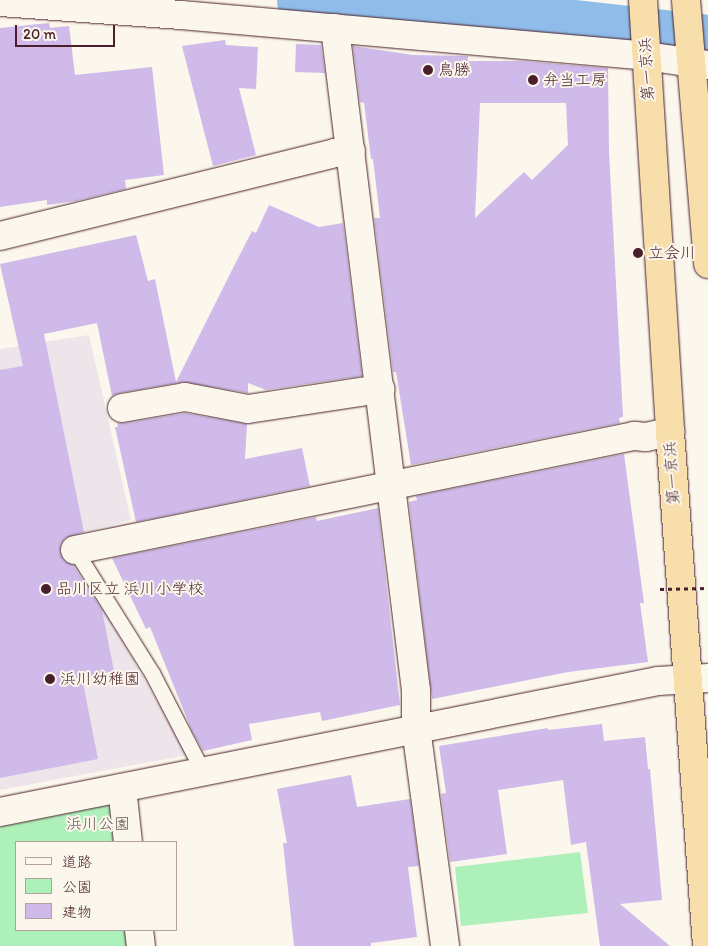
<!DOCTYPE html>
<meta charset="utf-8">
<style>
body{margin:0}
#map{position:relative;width:708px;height:946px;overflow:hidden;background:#fbf7ec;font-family:Itim,"Klee One",sans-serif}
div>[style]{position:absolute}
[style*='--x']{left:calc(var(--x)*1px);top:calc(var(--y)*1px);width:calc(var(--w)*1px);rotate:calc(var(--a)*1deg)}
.built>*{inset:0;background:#eee5eb}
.green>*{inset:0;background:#aef0b9}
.river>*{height:60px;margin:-30px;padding:0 30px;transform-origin:30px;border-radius:30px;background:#8fbce9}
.building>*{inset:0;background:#cfbae9}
.roads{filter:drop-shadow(0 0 1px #4a1f2b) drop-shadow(0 0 1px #4a1f2b)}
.service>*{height:15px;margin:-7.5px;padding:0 7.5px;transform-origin:7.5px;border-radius:7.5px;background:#fbf7ec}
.minor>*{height:28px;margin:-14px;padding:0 14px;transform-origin:14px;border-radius:14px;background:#fbf7ec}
.tertiary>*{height:28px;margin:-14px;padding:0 14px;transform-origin:14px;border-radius:14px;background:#fbf7ec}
.trunk>*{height:28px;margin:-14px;padding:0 14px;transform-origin:14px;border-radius:14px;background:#f8deab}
.path-bridge>*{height:3px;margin-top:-1.5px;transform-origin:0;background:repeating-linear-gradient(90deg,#4a1f2b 0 4px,transparent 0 8px)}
.dots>*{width:14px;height:14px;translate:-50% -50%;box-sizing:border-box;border:2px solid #fbf7ec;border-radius:50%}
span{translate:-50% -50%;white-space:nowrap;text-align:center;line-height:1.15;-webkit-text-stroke:4px #fbf7ec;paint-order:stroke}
.street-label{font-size:16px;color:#4a1f2b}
.poi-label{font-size:16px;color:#4a1f2b}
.left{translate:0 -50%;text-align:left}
.park-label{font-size:16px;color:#63534e}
.legend{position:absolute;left:15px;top:841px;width:162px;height:90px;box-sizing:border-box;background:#fbf7ec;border:1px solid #b4a19f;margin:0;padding:6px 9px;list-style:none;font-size:15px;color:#4a1f2b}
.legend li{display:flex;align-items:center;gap:10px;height:25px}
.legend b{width:25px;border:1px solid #b4a19f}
.scale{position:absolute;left:15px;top:25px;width:100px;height:22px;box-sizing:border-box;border:2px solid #4a1f2b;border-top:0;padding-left:6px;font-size:15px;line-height:18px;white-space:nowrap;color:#4a1f2b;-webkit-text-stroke:4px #fbf7ec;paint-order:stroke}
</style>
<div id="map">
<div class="built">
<div style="clip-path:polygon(89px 335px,131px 520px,63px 538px,188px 755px,0 790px,0 349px)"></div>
</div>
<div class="green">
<div style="clip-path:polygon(114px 803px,117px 842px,16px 842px,16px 930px,126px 930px,127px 946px,0 946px,0 827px)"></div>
<div style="clip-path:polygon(580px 852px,588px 913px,461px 926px,455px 867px)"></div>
</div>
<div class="river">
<div style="--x:307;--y:0;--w:404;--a:6.4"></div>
</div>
<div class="building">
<div style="clip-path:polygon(49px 23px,50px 28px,69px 26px,75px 75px,152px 67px,164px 175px,125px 180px,126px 189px,76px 201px,47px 205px,47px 200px,0 207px,0 28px)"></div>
<div style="clip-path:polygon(225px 40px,226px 45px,258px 47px,256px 89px,239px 88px,256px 155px,213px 166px,182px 46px)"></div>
<div style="clip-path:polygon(296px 44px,321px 45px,325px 73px,295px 72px)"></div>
<div style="clip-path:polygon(evenodd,353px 46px,413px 55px,468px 56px,468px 61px,522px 61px,608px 68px,609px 151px,623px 417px,619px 418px,620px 423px,411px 465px,396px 372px,393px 372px,374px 218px,380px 218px,373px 159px,371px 159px,364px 103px,360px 102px,353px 46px,480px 103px,566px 103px,568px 145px,532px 180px,524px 172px,475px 218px,480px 103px)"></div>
<div style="clip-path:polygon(269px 205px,319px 227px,343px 223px,362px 376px,266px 390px,248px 383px,248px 393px,183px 382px,119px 393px,112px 396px,97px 323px,44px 334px,84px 532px,65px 538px,60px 545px,60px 553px,64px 561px,73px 565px,102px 610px,114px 671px,82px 678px,98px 759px,0 778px,0 370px,23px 366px,0 264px,136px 235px,148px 281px,155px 279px,176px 382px,234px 266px,252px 231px,256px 233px)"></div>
<div style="clip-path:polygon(185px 413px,247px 424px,245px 459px,302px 448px,310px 486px,136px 522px,115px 427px,118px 427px,117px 423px,125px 423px)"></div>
<div style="clip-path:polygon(624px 454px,644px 603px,640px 603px,648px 662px,568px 672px,432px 699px,409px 502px,417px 500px,416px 496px)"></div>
<div style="clip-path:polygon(378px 508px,400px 705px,322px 721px,320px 712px,249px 724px,252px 740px,203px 751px,192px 731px,150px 627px,146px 629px,112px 558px,316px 517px,317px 521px)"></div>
<div style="clip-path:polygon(602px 724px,604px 741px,645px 737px,648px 769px,650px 769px,662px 900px,620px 904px,670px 946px,600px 946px,586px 842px,571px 845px,563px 780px,498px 790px,507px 854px,450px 862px,441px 794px,446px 793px,439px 746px,548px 728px,548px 730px)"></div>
<div style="clip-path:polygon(351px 775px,357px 807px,410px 799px,419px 866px,408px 867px,417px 937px,371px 943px,371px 946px,294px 946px,283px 843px,287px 843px,277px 789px)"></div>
</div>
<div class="roads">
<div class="service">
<div style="--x:75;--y:550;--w:145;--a:58"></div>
<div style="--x:152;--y:673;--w:111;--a:62.7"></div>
</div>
<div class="minor">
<div style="--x:0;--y:2;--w:181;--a:4.1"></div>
<div style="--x:181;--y:15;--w:467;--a:5"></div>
<div style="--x:646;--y:56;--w:63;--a:8.3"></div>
<div style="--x:335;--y:28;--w:668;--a:83.03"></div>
<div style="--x:416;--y:691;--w:37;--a:90"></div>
<div style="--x:416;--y:728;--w:220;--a:82.4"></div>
<div style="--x:0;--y:236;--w:345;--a:-13.9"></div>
<div style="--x:335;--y:153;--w:16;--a:-7"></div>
<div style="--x:122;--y:408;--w:64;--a:-9.9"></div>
<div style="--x:185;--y:397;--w:64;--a:10.8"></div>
<div style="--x:248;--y:409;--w:134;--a:-8.6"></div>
<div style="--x:75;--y:550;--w:571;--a:-11.53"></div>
<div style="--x:634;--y:436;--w:12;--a:5"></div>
<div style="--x:646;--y:437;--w:25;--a:-12"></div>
<div style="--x:122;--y:788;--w:54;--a:83.7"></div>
<div style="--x:139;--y:930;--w:16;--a:83"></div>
</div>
<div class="tertiary">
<div style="--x:0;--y:812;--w:671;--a:-11.26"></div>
<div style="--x:658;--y:681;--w:50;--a:-3.4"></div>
</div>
<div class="trunk">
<div style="--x:643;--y:0;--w:433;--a:86.4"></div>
<div style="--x:670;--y:432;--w:515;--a:85.88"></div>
<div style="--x:686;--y:0;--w:265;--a:85.2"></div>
</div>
</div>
<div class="path-bridge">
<div style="--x:660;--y:589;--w:48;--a:-1.2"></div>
</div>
<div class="dots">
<div style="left:428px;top:70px;background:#4a1f2b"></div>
<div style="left:533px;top:80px;background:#4a1f2b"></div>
<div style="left:638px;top:253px;background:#4a1f2b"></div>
<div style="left:46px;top:589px;background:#4a1f2b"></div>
<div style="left:50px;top:679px;background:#4a1f2b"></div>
</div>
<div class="street-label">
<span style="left:647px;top:69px;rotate:-93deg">第一京浜</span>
<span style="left:672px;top:473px;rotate:-94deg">第一京浜</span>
</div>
<div class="poi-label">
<span class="left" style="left:438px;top:70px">鳥勝</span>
<span class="left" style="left:543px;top:80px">弁当工房</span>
<span class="left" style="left:648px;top:253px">立会川</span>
<span class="left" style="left:56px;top:589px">品川区立 浜川小学校</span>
<span class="left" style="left:60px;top:679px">浜川幼稚園</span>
</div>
<div class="park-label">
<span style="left:98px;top:824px">浜川公園</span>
</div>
<ul class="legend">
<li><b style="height:6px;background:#fbf7ec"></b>道路</li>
<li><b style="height:14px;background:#aef0b9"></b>公園</li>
<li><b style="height:14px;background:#cfbae9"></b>建物</li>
</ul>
<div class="scale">20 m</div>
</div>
